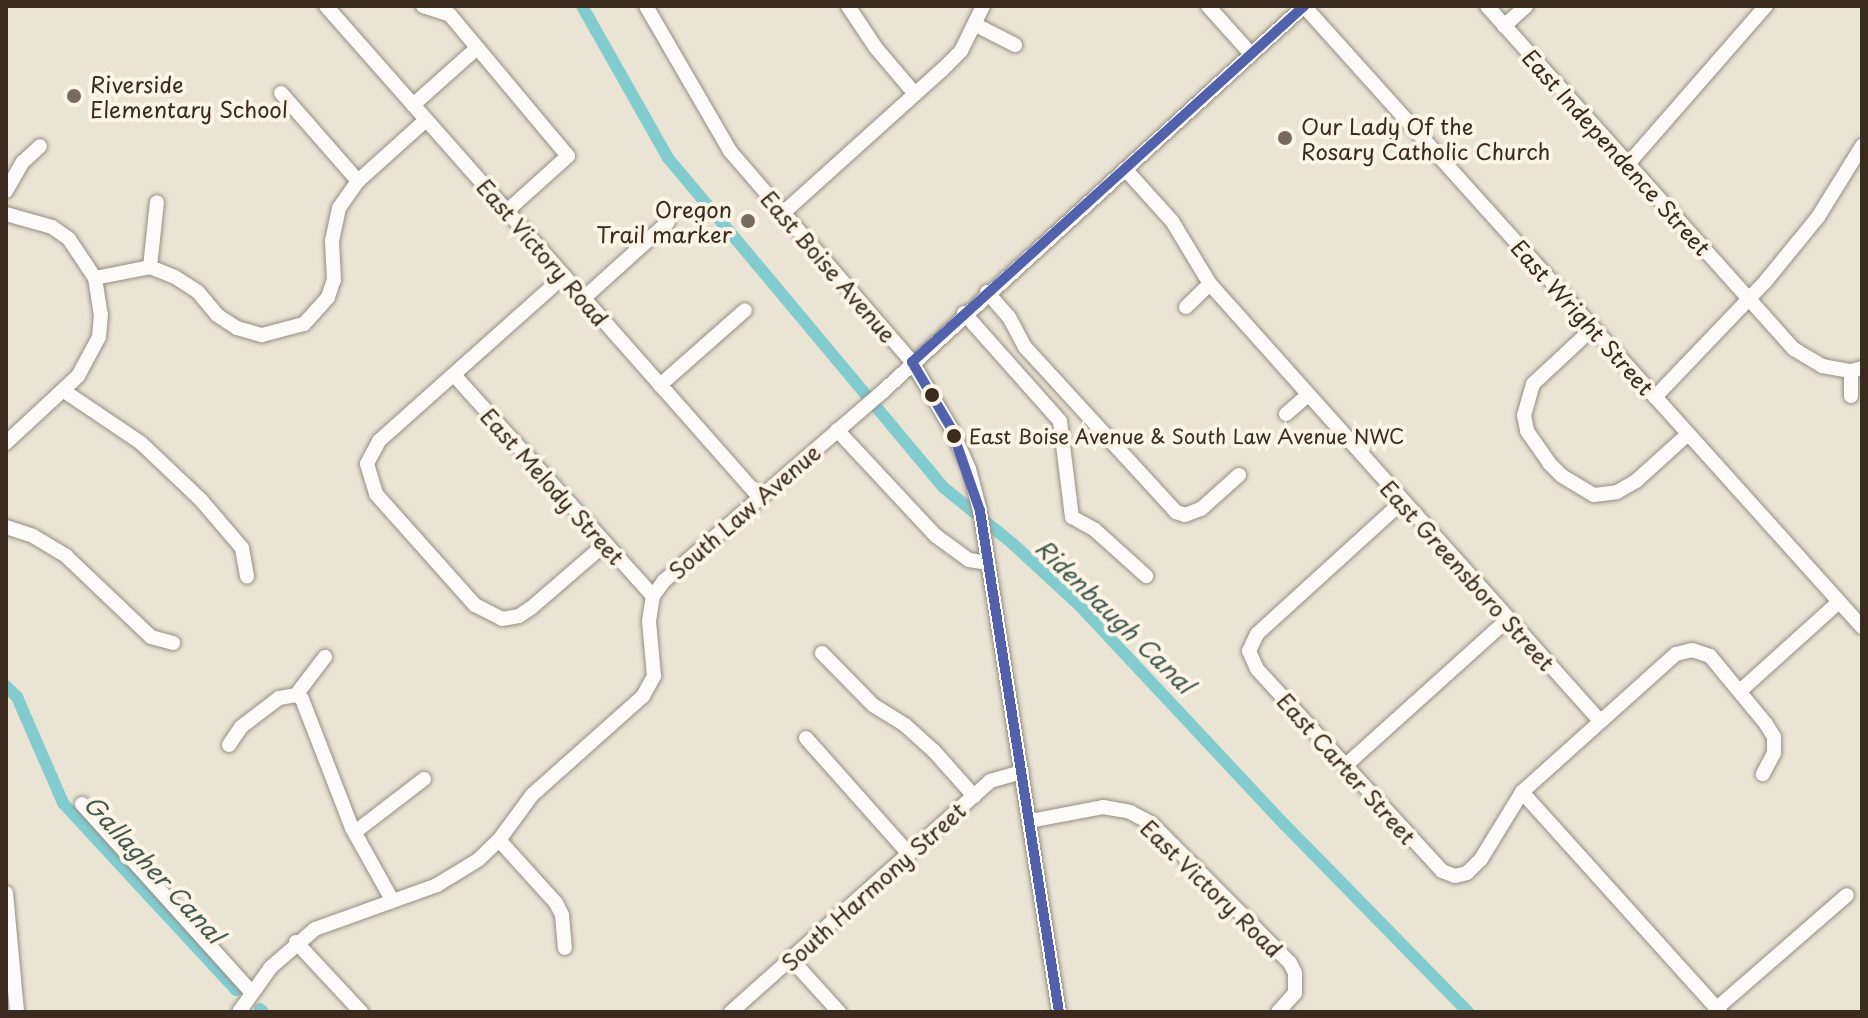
<!DOCTYPE html>
<style>
body{margin:0}
#map{position:relative;width:1868px;height:1018px;overflow:hidden;background:#eae4d4;font-family:"Playpen Sans",sans-serif}
div>[style]{position:absolute}
[style*='--x']{left:calc(var(--x)*1px);top:calc(var(--y)*1px);width:calc(var(--w)*1px);rotate:calc(var(--a)*1deg)}
.canal>*{height:12px;margin:-6px;padding:0 6px;transform-origin:6px;border-radius:6px;background:#82cccf}
.roads{filter:drop-shadow(0 0 2px #948e84) drop-shadow(0 0 2px #948e84)}
.minor>*{height:14px;margin:-7px;padding:0 7px;transform-origin:7px;border-radius:7px;background:#fcfbf9}
.bus-1>*{height:10px;margin:-5px;padding:0 5px;transform-origin:5px;border-radius:5px;background:#5261ac}
.dots>*{width:22px;height:22px;translate:-50% -50%;box-sizing:border-box;border:4px solid #fcf5e5;border-radius:50%}
span{translate:-50% -50%;white-space:nowrap;text-align:center;line-height:1.15;-webkit-text-stroke:8px #fcf5e5;paint-order:stroke}
.bus-label{font-size:20px;color:#3b2a1e}
.left{translate:0 -50%;text-align:left}
.poi-label{font-size:22px;color:#3b2a1e}
.right{translate:-100% -50%;text-align:right}
.street-label{font-size:22px;color:#3b2a1e}
.water-label{font-size:24px;color:#435853;font-style:italic}
.frame{position:absolute;inset:0;border:8px solid #3b2a1e;pointer-events:none}
</style>
<div id="map">
<div class="canal">
<div style="--x:582;--y:6;--w:175;--a:60.5"></div>
<div style="--x:668;--y:158;--w:429;--a:50.1"></div>
<div style="--x:943;--y:487;--w:89;--a:39.1"></div>
<div style="--x:1012;--y:543;--w:91;--a:42.8"></div>
<div style="--x:1079;--y:605;--w:301;--a:46.9"></div>
<div style="--x:1285;--y:825;--w:262;--a:45.6"></div>
<div style="--x:6;--y:686;--w:16;--a:45"></div>
<div style="--x:17;--y:697;--w:116;--a:66.5"></div>
<div style="--x:63;--y:803;--w:255;--a:47.2"></div>
<div style="--x:260;--y:1009;--w:4;--a:45"></div>
</div>
<div class="roads">
<div class="minor">
<div style="--x:326;--y:6;--w:656;--a:48.58"></div>
<div style="--x:423;--y:6;--w:28;--a:18"></div>
<div style="--x:450;--y:15;--w:184;--a:50.1"></div>
<div style="--x:568;--y:156;--w:82;--a:138"></div>
<div style="--x:646;--y:6;--w:168;--a:59.9"></div>
<div style="--x:730;--y:151;--w:279;--a:49.2"></div>
<div style="--x:912;--y:362;--w:77;--a:59.4"></div>
<div style="--x:951;--y:428;--w:45;--a:66.3"></div>
<div style="--x:969;--y:469;--w:43;--a:75.3"></div>
<div style="--x:980;--y:511;--w:507;--a:81.04"></div>
<div style="--x:848;--y:6;--w:50;--a:56.3"></div>
<div style="--x:876;--y:48;--w:60;--a:49.7"></div>
<div style="--x:1208;--y:6;--w:64;--a:48.1"></div>
<div style="--x:1304;--y:6;--w:835;--a:48.06"></div>
<div style="--x:1487;--y:6;--w:460;--a:48.2"></div>
<div style="--x:1794;--y:349;--w:33;--a:31"></div>
<div style="--x:1822;--y:366;--w:29;--a:10"></div>
<div style="--x:1851;--y:371;--w:11;--a:-15"></div>
<div style="--x:976;--y:25;--w:44;--a:27.1"></div>
<div style="--x:1504;--y:26;--w:30;--a:-42"></div>
<div style="--x:281;--y:93;--w:117;--a:48.8"></div>
<div style="--x:413;--y:105;--w:86;--a:-41.7"></div>
<div style="--x:1628;--y:164;--w:210;--a:-48.9"></div>
<div style="--x:1125;--y:169;--w:70;--a:47.9"></div>
<div style="--x:1172;--y:221;--w:74;--a:58.9"></div>
<div style="--x:1210;--y:284;--w:586;--a:48.25"></div>
<div style="--x:6;--y:191;--w:34;--a:-60"></div>
<div style="--x:23;--y:162;--w:23;--a:-43"></div>
<div style="--x:783;--y:213;--w:214;--a:-42"></div>
<div style="--x:942;--y:70;--w:27;--a:-45"></div>
<div style="--x:961;--y:51;--w:50;--a:-63.9"></div>
<div style="--x:6;--y:214;--w:48;--a:15.8"></div>
<div style="--x:52;--y:227;--w:21;--a:35"></div>
<div style="--x:69;--y:239;--w:47;--a:56.3"></div>
<div style="--x:95;--y:278;--w:36;--a:81"></div>
<div style="--x:101;--y:314;--w:23;--a:95"></div>
<div style="--x:99;--y:337;--w:44;--a:118.3"></div>
<div style="--x:78;--y:376;--w:98;--a:137.1"></div>
<div style="--x:150;--y:267;--w:65;--a:-83.9"></div>
<div style="--x:564;--y:276;--w:248;--a:138.3"></div>
<div style="--x:379;--y:441;--w:26;--a:118"></div>
<div style="--x:367;--y:464;--w:31;--a:73"></div>
<div style="--x:376;--y:494;--w:149;--a:48.3"></div>
<div style="--x:475;--y:605;--w:30;--a:27"></div>
<div style="--x:502;--y:619;--w:17;--a:-10"></div>
<div style="--x:519;--y:616;--w:14;--a:-34"></div>
<div style="--x:531;--y:608;--w:96;--a:-40.8"></div>
<div style="--x:95;--y:278;--w:56;--a:-11.3"></div>
<div style="--x:150;--y:267;--w:27;--a:22"></div>
<div style="--x:175;--y:277;--w:27;--a:33"></div>
<div style="--x:198;--y:292;--w:30;--a:50"></div>
<div style="--x:217;--y:315;--w:24;--a:33"></div>
<div style="--x:237;--y:328;--w:26;--a:16"></div>
<div style="--x:262;--y:335;--w:43;--a:-14.7"></div>
<div style="--x:304;--y:324;--w:36;--a:-48"></div>
<div style="--x:328;--y:297;--w:18;--a:-71"></div>
<div style="--x:334;--y:280;--w:39;--a:-93"></div>
<div style="--x:332;--y:241;--w:34;--a:-78"></div>
<div style="--x:339;--y:208;--w:33;--a:-55"></div>
<div style="--x:358;--y:181;--w:91;--a:-41.9"></div>
<div style="--x:987;--y:292;--w:33;--a:49"></div>
<div style="--x:1009;--y:317;--w:34;--a:62"></div>
<div style="--x:1025;--y:347;--w:224;--a:47.5"></div>
<div style="--x:1176;--y:512;--w:9;--a:18"></div>
<div style="--x:1185;--y:515;--w:17;--a:-21"></div>
<div style="--x:1201;--y:509;--w:51;--a:-41.8"></div>
<div style="--x:584;--y:298;--w:113;--a:-42.1"></div>
<div style="--x:1186;--y:307;--w:33;--a:-44"></div>
<div style="--x:964;--y:313;--w:144;--a:48.4"></div>
<div style="--x:1060;--y:421;--w:97;--a:82.9"></div>
<div style="--x:1072;--y:517;--w:26;--a:29"></div>
<div style="--x:1095;--y:530;--w:69;--a:42"></div>
<div style="--x:1593;--y:328;--w:82;--a:137"></div>
<div style="--x:1533;--y:384;--w:32;--a:106"></div>
<div style="--x:1524;--y:415;--w:16;--a:79"></div>
<div style="--x:1527;--y:431;--w:39;--a:55"></div>
<div style="--x:1549;--y:463;--w:18;--a:45"></div>
<div style="--x:1562;--y:476;--w:37;--a:31"></div>
<div style="--x:1594;--y:495;--w:23;--a:-7"></div>
<div style="--x:1617;--y:492;--w:22;--a:-30"></div>
<div style="--x:1636;--y:481;--w:70;--a:-42.1"></div>
<div style="--x:1851;--y:371;--w:25;--a:90"></div>
<div style="--x:454;--y:375;--w:297;--a:48"></div>
<div style="--x:660;--y:385;--w:113;--a:-41.4"></div>
<div style="--x:64;--y:391;--w:93;--a:34"></div>
<div style="--x:141;--y:443;--w:83;--a:43.5"></div>
<div style="--x:201;--y:500;--w:63;--a:49.5"></div>
<div style="--x:242;--y:548;--w:29;--a:80"></div>
<div style="--x:1655;--y:397;--w:159;--a:-46.3"></div>
<div style="--x:1765;--y:282;--w:84;--a:-50.8"></div>
<div style="--x:1818;--y:217;--w:84;--a:-58.2"></div>
<div style="--x:1286;--y:414;--w:29;--a:-41"></div>
<div style="--x:837;--y:430;--w:145;--a:47"></div>
<div style="--x:936;--y:536;--w:41;--a:36"></div>
<div style="--x:969;--y:560;--w:19;--a:9"></div>
<div style="--x:1402;--y:502;--w:196;--a:137.7"></div>
<div style="--x:1257;--y:634;--w:19;--a:115"></div>
<div style="--x:1249;--y:651;--w:20;--a:66"></div>
<div style="--x:1257;--y:669;--w:274;--a:47.5"></div>
<div style="--x:1442;--y:871;--w:14;--a:21"></div>
<div style="--x:1455;--y:876;--w:12;--a:-14"></div>
<div style="--x:1467;--y:873;--w:20;--a:-45"></div>
<div style="--x:1481;--y:859;--w:79;--a:-58.5"></div>
<div style="--x:1522;--y:792;--w:207;--a:-41.9"></div>
<div style="--x:1676;--y:654;--w:16;--a:-14"></div>
<div style="--x:1692;--y:650;--w:19;--a:18"></div>
<div style="--x:1710;--y:656;--w:88;--a:50.5"></div>
<div style="--x:1766;--y:724;--w:15;--a:58"></div>
<div style="--x:1774;--y:737;--w:16;--a:90"></div>
<div style="--x:1774;--y:753;--w:24;--a:118"></div>
<div style="--x:6;--y:527;--w:28;--a:18"></div>
<div style="--x:33;--y:536;--w:39;--a:31"></div>
<div style="--x:66;--y:556;--w:117;--a:43.6"></div>
<div style="--x:151;--y:637;--w:23;--a:15"></div>
<div style="--x:822;--y:653;--w:73;--a:45.6"></div>
<div style="--x:873;--y:705;--w:38;--a:32"></div>
<div style="--x:905;--y:725;--w:38;--a:42"></div>
<div style="--x:933;--y:750;--w:62;--a:48.3"></div>
<div style="--x:1740;--y:691;--w:133;--a:-42"></div>
<div style="--x:296;--y:695;--w:48;--a:-52.7"></div>
<div style="--x:806;--y:738;--w:155;--a:48.4"></div>
<div style="--x:229;--y:745;--w:22;--a:-56"></div>
<div style="--x:241;--y:727;--w:48;--a:-37.3"></div>
<div style="--x:279;--y:698;--w:17;--a:-10"></div>
<div style="--x:296;--y:695;--w:7;--a:34"></div>
<div style="--x:302;--y:699;--w:138;--a:68.8"></div>
<div style="--x:352;--y:828;--w:82;--a:60.9"></div>
<div style="--x:1346;--y:765;--w:218;--a:-42"></div>
<div style="--x:1522;--y:792;--w:296;--a:48"></div>
<div style="--x:82;--y:804;--w:253;--a:48"></div>
<div style="--x:1030;--y:821;--w:74;--a:-10.9"></div>
<div style="--x:1103;--y:807;--w:27;--a:10"></div>
<div style="--x:1130;--y:812;--w:24;--a:28"></div>
<div style="--x:1151;--y:823;--w:197;--a:45.2"></div>
<div style="--x:1290;--y:963;--w:11;--a:63"></div>
<div style="--x:1295;--y:973;--w:20;--a:90"></div>
<div style="--x:1295;--y:993;--w:25;--a:132"></div>
<div style="--x:355;--y:832;--w:87;--a:-37.5"></div>
<div style="--x:499;--y:840;--w:85;--a:47.9"></div>
<div style="--x:556;--y:903;--w:13;--a:63"></div>
<div style="--x:562;--y:915;--w:33;--a:85"></div>
<div style="--x:6;--y:893;--w:120;--a:84.7"></div>
<div style="--x:296;--y:942;--w:96;--a:47.1"></div>
<div style="--x:791;--y:959;--w:72;--a:47.8"></div>
<div style="--x:1717;--y:1008;--w:172;--a:-41"></div>
<div style="--x:239;--y:1012;--w:55;--a:-54.6"></div>
<div style="--x:271;--y:967;--w:58;--a:-40.8"></div>
<div style="--x:315;--y:929;--w:130;--a:-19.8"></div>
<div style="--x:437;--y:885;--w:48;--a:-31.4"></div>
<div style="--x:478;--y:860;--w:29;--a:-44"></div>
<div style="--x:499;--y:840;--w:56;--a:-53.7"></div>
<div style="--x:532;--y:795;--w:149;--a:-41.7"></div>
<div style="--x:643;--y:696;--w:23;--a:-61"></div>
<div style="--x:654;--y:676;--w:55;--a:-95.2"></div>
<div style="--x:649;--y:621;--w:25;--a:-81"></div>
<div style="--x:653;--y:596;--w:19;--a:-54"></div>
<div style="--x:664;--y:581;--w:286;--a:-40.9"></div>
<div style="--x:880;--y:394;--w:575;--a:-42.46"></div>
<div style="--x:731;--y:1012;--w:347;--a:-41.7"></div>
<div style="--x:990;--y:781;--w:33;--a:-16"></div>
</div>
</div>
<div class="bus-1">
<div style="--x:912;--y:362;--w:77;--a:59.4"></div>
<div style="--x:951;--y:428;--w:88;--a:70.7"></div>
<div style="--x:980;--y:511;--w:507;--a:81.04"></div>
<div style="--x:912;--y:362;--w:530;--a:-42.24"></div>
</div>
<div class="dots">
<div style="left:74px;top:96px;background:#786b5e"></div>
<div style="left:1285px;top:138px;background:#786b5e"></div>
<div style="left:748px;top:221px;background:#786b5e"></div>
<div style="left:932px;top:395px;background:#3b2a1e"></div>
<div style="left:954px;top:436px;background:#3b2a1e"></div>
</div>
<div class="bus-label">
<span class="left" style="left:969px;top:436px">East Boise Avenue &amp; South Law Avenue NWC</span>
</div>
<div class="poi-label">
<span class="left" style="left:90px;top:96px">Riverside<br>Elementary School</span>
<span class="left" style="left:1301px;top:138px">Our Lady Of the<br>Rosary Catholic Church</span>
<span class="right" style="left:732px;top:221px">Oregon<br>Trail marker</span>
</div>
<div class="street-label">
<span style="left:1617px;top:152px;rotate:48deg">East Independence Street</span>
<span style="left:543px;top:252px;rotate:49deg">East Victory Road</span>
<span style="left:829px;top:266px;rotate:49deg">East Boise Avenue</span>
<span style="left:1583px;top:317px;rotate:48deg">East Wright Street</span>
<span style="left:553px;top:486px;rotate:48deg">East Melody Street</span>
<span style="left:744px;top:511px;rotate:-41deg">South Law Avenue</span>
<span style="left:1468px;top:575px;rotate:48deg">East Greensboro Street</span>
<span style="left:1347px;top:768px;rotate:48deg">East Carter Street</span>
<span style="left:873px;top:886px;rotate:-42deg">South Harmony Street</span>
<span style="left:1212px;top:888px;rotate:44deg">East Victory Road</span>
</div>
<div class="water-label">
<span style="left:1115px;top:616px;rotate:44deg">Ridenbaugh Canal</span>
<span style="left:154px;top:869px;rotate:47deg">Gallagher Canal</span>
</div>
<div class="frame"></div>
</div>
